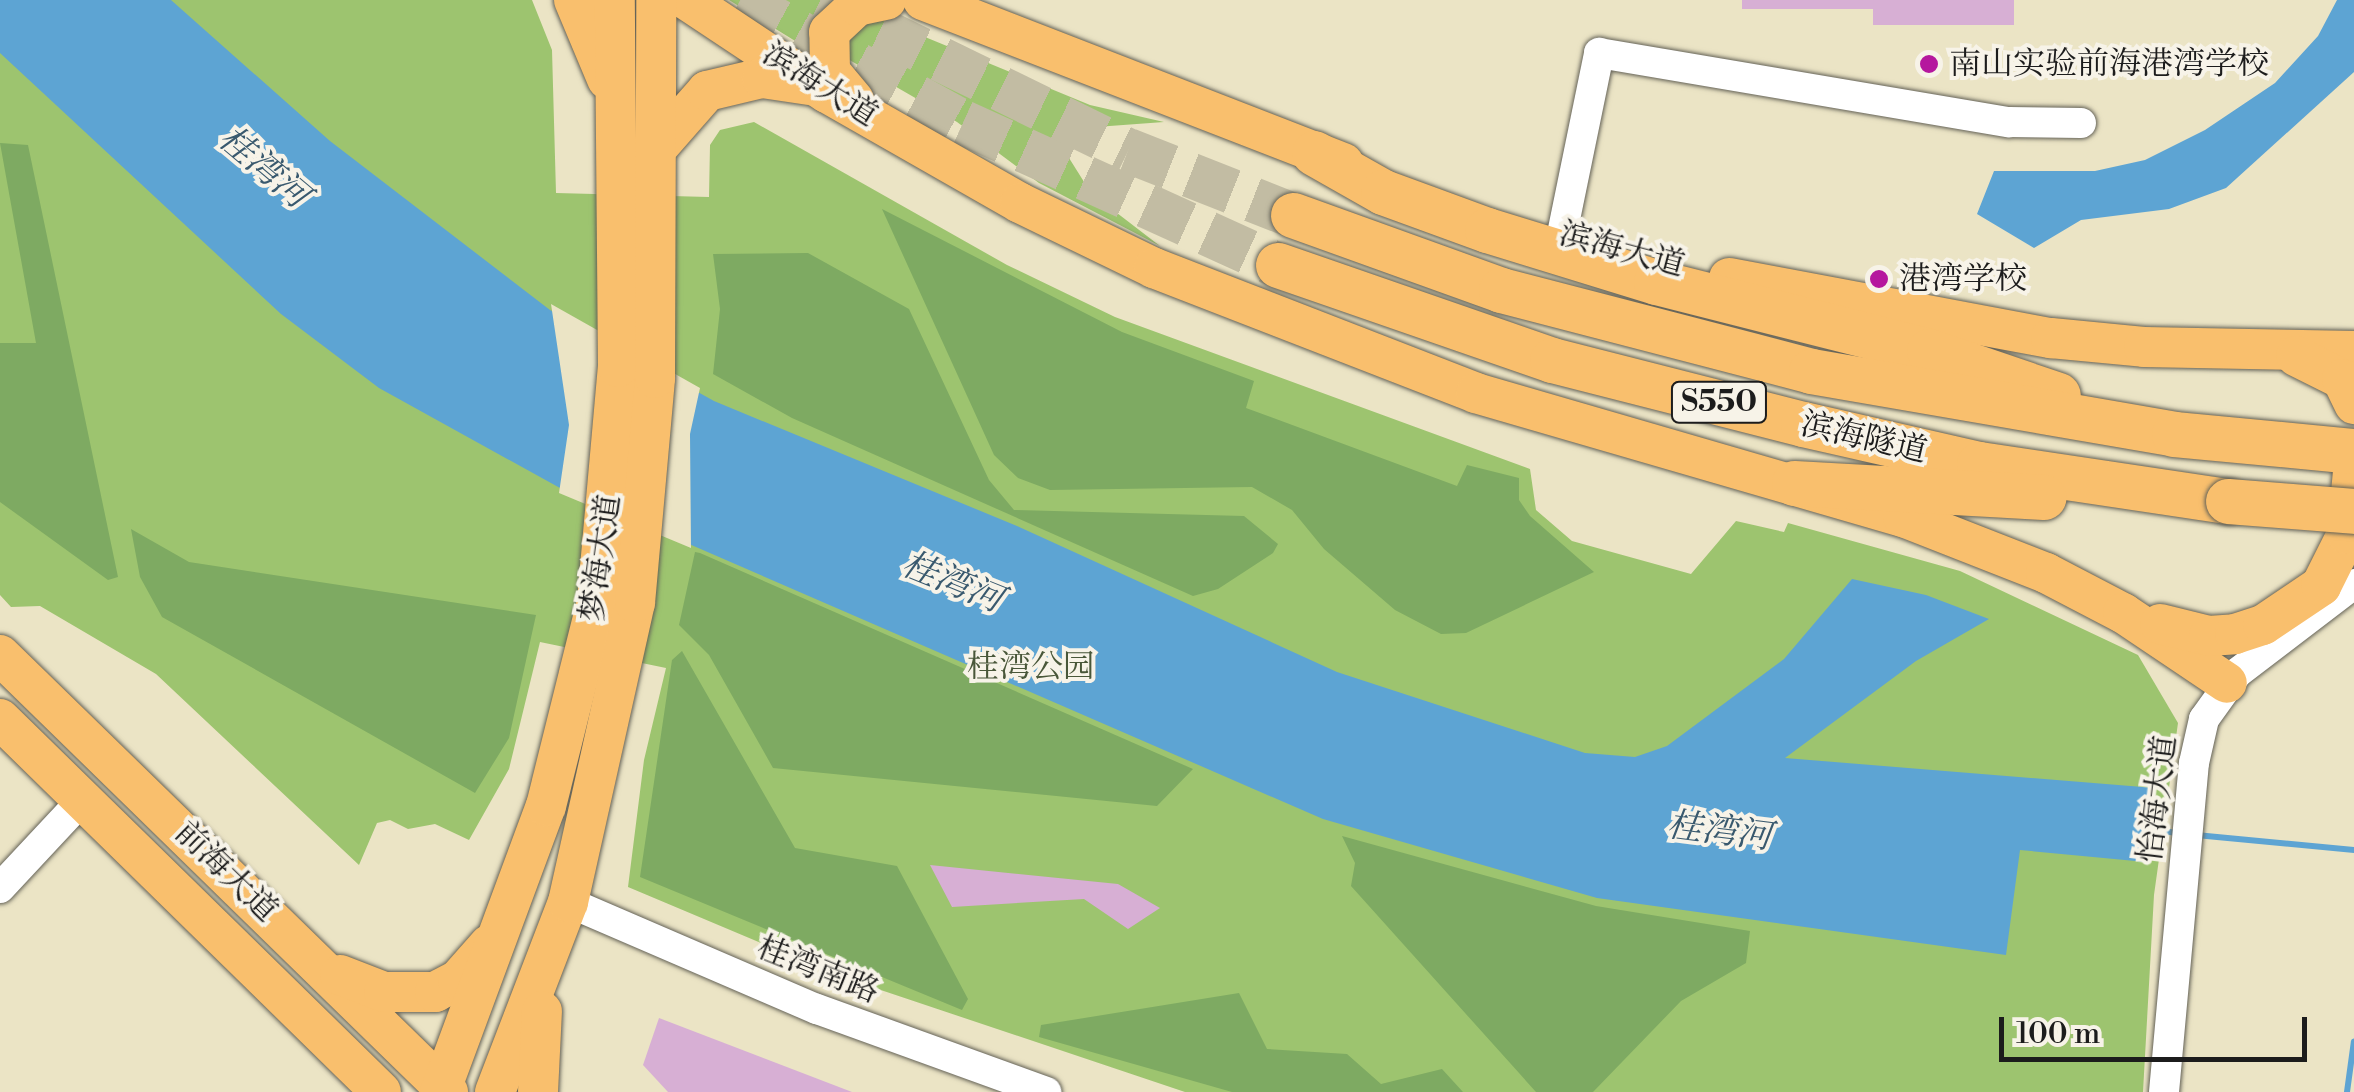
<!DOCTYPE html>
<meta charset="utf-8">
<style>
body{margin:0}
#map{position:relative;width:2354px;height:1092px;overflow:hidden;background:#ebe4c5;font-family:"Libre Bodoni","Noto Serif SC",serif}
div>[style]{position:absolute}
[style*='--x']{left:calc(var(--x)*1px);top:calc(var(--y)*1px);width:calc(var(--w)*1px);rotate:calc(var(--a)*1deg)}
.green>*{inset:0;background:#9dc46f}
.forest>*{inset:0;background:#7eaa62}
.water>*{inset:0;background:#5da4d3}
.pier>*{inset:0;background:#ebe4c5}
.stream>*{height:6px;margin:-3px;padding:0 3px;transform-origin:3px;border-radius:3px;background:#5da4d3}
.building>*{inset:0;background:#d7afd4}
.highway-tunnel>*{height:45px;margin-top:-22.5px;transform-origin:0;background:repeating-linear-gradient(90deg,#c2bca3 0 45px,transparent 0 67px)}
.roads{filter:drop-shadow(0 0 2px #646257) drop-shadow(0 0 2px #646257)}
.minor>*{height:30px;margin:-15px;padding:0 15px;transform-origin:15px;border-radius:15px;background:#fff}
.major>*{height:40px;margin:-20px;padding:0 20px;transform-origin:20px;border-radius:20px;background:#f9bf6d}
.highway>*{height:45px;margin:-22.5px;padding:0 22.5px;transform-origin:22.5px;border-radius:22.5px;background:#f9bf6d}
.bridges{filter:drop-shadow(0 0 2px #646257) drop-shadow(0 0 2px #646257)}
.highway-bridge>*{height:45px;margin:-22.5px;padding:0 22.5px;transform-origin:22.5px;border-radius:22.5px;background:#f9bf6d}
.dots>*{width:28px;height:28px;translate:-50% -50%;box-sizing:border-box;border:5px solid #f7f3e8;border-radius:50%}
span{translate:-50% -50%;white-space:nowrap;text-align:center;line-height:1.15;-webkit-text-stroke:8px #f7f3e8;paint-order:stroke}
.shield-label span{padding:2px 8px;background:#f7f3e8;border:2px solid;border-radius:8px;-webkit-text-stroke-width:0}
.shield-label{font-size:30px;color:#1c1c1c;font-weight:700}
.poi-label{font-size:32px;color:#1c1c1c}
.left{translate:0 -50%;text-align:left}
.street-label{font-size:32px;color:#1c1c1c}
.park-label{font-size:32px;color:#495739}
.water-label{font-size:35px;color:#39596e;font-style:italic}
.scale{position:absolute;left:1999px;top:1017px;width:308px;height:45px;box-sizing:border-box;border:5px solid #1c1c1c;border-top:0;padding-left:12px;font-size:30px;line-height:35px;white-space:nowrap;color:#1c1c1c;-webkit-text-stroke:8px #f7f3e8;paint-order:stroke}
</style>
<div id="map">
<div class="green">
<div style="clip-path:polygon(0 0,532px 0,552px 50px,556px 193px,709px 197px,710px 145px,720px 130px,754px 122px,1007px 265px,1115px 317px,1530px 469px,1536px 510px,1572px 541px,1691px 574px,1736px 521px,1784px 532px,1788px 523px,1960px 571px,2138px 655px,2178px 723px,2154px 895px,2143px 1092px,1185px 1092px,839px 976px,628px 887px,644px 760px,666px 668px,540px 642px,509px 769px,469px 840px,435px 824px,408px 829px,390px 820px,377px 823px,359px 865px,156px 674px,40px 606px,11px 607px,0 595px)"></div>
<div style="clip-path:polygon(729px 0,828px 0,813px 22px,813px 52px)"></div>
<div style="clip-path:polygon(874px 16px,1090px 105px,1164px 122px,1096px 127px,1071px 136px,1064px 150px,1091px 193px,1160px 246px,1039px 183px,957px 122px,846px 58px,835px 26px)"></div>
</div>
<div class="forest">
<div style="clip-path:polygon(0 143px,28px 145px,118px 577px,108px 580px,0 502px,0 343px,36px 343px)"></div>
<div style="clip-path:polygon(882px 209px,1122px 332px,1254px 381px,1246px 408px,1457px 486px,1467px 465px,1519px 478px,1519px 500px,1530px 516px,1594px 572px,1466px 633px,1441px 634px,1395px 610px,1324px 549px,1292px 510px,1252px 487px,1050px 490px,1018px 478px,994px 455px)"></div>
<div style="clip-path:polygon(808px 253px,909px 309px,989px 480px,1014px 510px,1244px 516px,1278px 544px,1273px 553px,1218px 589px,1193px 596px,792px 418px,713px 374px,720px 309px,713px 254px)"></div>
<div style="clip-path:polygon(131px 529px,189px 562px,536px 615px,509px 738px,475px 793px,162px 617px,140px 577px)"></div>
<div style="clip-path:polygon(695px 552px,700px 553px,1193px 769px,1157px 806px,773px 768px,709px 655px,679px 625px)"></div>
<div style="clip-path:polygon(682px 651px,795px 848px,897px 866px,968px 999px,962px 1010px,640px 877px,672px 660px)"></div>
<div style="clip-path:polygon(1342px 836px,1596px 906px,1750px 931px,1746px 963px,1681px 1001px,1593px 1092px,1536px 1092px,1351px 886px,1355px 863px)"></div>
<div style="clip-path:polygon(1239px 993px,1267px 1049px,1347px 1054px,1381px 1084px,1442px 1069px,1463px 1092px,1232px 1092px,1039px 1037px,1041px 1025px)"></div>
</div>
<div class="water">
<div style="clip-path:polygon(0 0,171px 0,330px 141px,550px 310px,714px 401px,1017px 526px,1337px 672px,1585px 753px,1635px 757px,1667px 746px,1784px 659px,1852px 579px,1926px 595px,1989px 619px,1916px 661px,1785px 758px,2155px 788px,2146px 862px,2020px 850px,2006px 955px,1597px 898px,1323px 819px,560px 488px,379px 388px,281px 314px,0 53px)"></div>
<div style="clip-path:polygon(2337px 0,2354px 0,2354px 72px,2226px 188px,2169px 209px,2081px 220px,2034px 248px,1977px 214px,1994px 171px,2095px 171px,2145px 160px,2205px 130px,2275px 83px,2318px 36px)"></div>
</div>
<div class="pier">
<div style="clip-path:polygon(551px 304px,700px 388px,690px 434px,691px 548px,559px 493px,569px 425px)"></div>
</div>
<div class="stream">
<div style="--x:2141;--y:829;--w:38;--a:6"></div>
<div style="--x:2196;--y:835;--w:159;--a:5.4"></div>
<div style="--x:2347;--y:1092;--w:51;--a:-82.2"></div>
</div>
<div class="building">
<div style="clip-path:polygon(1742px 0,2014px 0,2014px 25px,1873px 25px,1873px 9px,1742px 9px)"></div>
<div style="clip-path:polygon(930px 865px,1118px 884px,1160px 908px,1128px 929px,1084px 899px,952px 907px)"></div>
<div style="clip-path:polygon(659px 1018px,852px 1092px,668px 1092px,643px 1065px)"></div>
</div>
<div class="highway-tunnel">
<div style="--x:740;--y:0;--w:254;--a:28.7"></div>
<div style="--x:963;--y:122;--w:346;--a:24.4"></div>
<div style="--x:820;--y:0;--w:343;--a:26"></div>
<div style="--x:1128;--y:150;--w:177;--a:21.5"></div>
</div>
<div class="roads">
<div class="minor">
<div style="--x:1562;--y:234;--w:185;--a:-78.4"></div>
<div style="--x:1599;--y:53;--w:416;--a:9.6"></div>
<div style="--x:2009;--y:122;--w:72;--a:0.8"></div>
<div style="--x:0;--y:888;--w:119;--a:-47"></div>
<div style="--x:568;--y:902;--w:271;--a:23.3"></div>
<div style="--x:817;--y:1009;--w:244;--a:19.9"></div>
<div style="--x:2164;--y:1092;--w:330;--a:-84.8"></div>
<div style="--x:2194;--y:763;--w:45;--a:-77.2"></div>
<div style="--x:2204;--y:719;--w:57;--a:-54.3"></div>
<div style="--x:2237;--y:673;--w:147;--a:-37.3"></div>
</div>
<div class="major">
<div style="--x:574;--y:0;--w:86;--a:67.3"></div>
<div style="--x:687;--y:0;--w:168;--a:33.6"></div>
<div style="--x:827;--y:93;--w:222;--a:29.7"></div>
<div style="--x:1020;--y:203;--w:149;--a:25.9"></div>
<div style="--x:1154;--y:268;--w:345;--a:21.2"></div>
<div style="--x:1476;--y:393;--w:445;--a:16.2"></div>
<div style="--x:1903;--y:517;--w:154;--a:21.4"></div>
<div style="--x:2046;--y:573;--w:87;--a:27.5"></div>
<div style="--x:2123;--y:613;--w:125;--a:33.9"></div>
<div style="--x:923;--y:0;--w:451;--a:21.2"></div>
<div style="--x:854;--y:100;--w:38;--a:-130"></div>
<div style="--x:830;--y:71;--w:39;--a:-91"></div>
<div style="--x:829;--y:32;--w:38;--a:-43"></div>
<div style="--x:857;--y:6;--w:30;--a:-12"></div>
<div style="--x:657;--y:148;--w:76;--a:-48.7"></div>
<div style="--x:707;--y:91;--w:57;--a:-13.3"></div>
<div style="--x:762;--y:78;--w:48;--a:8.5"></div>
<div style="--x:1729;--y:278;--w:328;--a:10.6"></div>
<div style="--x:2051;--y:338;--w:93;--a:5.5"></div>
<div style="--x:2144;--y:347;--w:210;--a:1.1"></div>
<div style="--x:2296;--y:356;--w:51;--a:26.6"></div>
<div style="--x:2342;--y:379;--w:28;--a:64"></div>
<div style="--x:2160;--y:624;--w:50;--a:13.8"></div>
<div style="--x:2209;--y:636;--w:26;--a:-4"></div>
<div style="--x:2235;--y:634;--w:29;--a:-18"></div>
<div style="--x:2263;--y:625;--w:70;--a:-33.9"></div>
<div style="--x:2321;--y:586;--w:58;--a:-63.4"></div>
<div style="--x:2347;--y:534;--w:73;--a:-84.5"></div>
<div style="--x:0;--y:655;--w:626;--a:44.29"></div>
<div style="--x:0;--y:719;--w:533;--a:44.39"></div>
<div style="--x:340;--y:975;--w:47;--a:21.1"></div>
<div style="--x:384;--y:992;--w:51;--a:0"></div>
<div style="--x:435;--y:992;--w:26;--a:-28"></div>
<div style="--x:458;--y:980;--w:47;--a:-48.5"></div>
<div style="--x:440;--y:1092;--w:305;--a:-69.7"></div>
<div style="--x:546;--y:806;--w:211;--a:-76"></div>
<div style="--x:597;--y:601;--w:235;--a:-84.9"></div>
<div style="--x:618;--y:367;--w:367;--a:-90.5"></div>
<div style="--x:495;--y:1092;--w:204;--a:-69"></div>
<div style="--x:568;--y:902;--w:306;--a:-77.4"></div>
<div style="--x:635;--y:603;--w:226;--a:-84.9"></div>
<div style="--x:655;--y:378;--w:378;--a:-89.8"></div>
<div style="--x:538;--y:1092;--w:81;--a:-87.2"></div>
</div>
<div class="highway">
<div style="--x:1314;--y:153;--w:79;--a:29.5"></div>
<div style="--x:1383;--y:192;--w:111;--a:20.1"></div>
<div style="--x:1487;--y:230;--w:177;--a:17.1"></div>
<div style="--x:1656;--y:282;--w:282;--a:14.2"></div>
<div style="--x:1929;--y:351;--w:136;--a:18.8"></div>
<div style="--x:1293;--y:215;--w:221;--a:19.8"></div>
<div style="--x:1501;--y:290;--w:320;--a:14.6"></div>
<div style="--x:1811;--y:371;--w:368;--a:9.8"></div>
<div style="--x:2174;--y:434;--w:181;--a:5.4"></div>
<div style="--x:1278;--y:265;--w:290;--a:19.1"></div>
<div style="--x:1552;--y:360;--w:259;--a:14.3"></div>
<div style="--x:1803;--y:424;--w:180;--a:12.8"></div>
<div style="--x:1979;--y:464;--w:252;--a:8.5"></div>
<div style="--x:1794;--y:483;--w:250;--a:3.2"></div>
</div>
</div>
<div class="bridges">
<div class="highway-bridge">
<div style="--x:2228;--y:501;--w:126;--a:4.5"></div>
</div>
</div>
<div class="dots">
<div style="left:1929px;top:64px;background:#b5179e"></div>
<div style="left:1879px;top:279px;background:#b5179e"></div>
</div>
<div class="shield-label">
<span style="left:1719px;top:402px">S550</span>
</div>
<div class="poi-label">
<span class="left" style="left:1949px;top:64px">南山实验前海港湾学校</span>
<span class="left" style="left:1899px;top:279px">港湾学校</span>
</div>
<div class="street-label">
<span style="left:820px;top:85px;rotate:32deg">滨海大道</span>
<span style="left:1622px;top:250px;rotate:15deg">滨海大道</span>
<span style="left:1864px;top:438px;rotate:13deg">滨海隧道</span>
<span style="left:601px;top:558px;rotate:-82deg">梦海大道</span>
<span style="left:2158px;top:799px;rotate:-83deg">怡海大道</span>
<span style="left:226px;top:872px;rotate:44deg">前海大道</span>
<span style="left:818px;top:970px;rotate:22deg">桂湾南路</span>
</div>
<div class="park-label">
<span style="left:1031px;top:667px">桂湾公园</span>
</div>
<div class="water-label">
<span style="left:263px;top:168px;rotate:40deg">桂湾河</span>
<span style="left:952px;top:583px;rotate:22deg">桂湾河</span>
<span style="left:1719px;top:832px;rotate:7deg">桂湾河</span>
</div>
<div class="scale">100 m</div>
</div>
